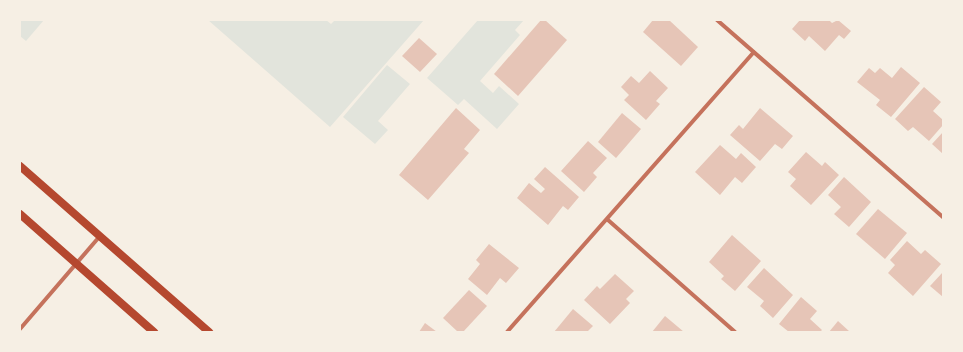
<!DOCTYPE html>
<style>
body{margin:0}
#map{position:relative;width:963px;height:352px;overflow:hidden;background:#f6efe4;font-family:Raleway,sans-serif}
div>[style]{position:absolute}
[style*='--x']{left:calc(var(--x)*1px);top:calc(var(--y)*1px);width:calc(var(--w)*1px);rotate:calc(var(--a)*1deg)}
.green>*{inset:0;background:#e2e4dc}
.building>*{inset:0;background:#e6c5b7}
.minor>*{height:4px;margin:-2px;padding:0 2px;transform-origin:2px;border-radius:2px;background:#c5725c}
.secondary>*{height:8px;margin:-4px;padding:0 4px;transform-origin:4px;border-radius:4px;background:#b5482f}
span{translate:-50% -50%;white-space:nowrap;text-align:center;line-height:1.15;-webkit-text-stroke:3.5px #f6efe4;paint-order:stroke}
.frame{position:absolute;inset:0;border:21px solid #f6efe4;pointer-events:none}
</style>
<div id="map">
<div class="green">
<div style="clip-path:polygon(20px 20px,44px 20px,26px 41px,20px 36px)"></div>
<div style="clip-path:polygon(208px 20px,326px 20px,331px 24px,335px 20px,424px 20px,330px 127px)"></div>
<div style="clip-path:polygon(478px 20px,524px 20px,515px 30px,520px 35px,480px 81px,493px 93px,499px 86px,519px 104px,497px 129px,464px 99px,458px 105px,427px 78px)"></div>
<div style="clip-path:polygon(387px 65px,410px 84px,378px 121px,388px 130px,375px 144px,343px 117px)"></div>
</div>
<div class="building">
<div style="clip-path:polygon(541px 20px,545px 20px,567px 40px,518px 96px,494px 74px)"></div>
<div style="clip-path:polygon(653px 20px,669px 20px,698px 47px,681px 66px,643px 32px)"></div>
<div style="clip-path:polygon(800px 20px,829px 20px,832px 23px,838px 20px,851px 31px,844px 39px,839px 35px,825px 51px,809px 36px,805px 41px,792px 29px)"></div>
<div style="clip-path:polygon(419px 38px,437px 54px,420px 72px,402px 56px)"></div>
<div style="clip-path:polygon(901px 67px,920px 83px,891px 117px,876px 105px,880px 100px,857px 82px,869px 68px,875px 73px,880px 68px,892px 78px)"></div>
<div style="clip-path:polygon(650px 71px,668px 88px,656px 101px,660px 104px,646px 120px,624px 100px,629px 95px,621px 87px,631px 76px,639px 83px)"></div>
<div style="clip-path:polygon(924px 87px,941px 102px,933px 111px,943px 120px,943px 125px,929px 141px,913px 127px,908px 131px,895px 119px)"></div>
<div style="clip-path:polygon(456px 108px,480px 130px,464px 149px,469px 153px,428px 200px,399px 175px)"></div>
<div style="clip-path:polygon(760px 108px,793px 136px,782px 149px,775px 144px,760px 161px,730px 135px,739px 125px,743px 129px)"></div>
<div style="clip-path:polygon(622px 113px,641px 129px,616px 158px,598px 142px)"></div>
<div style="clip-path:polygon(943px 132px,943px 154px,932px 144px)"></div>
<div style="clip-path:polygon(588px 141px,607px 158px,593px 173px,597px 177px,584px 192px,561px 171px)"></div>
<div style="clip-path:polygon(720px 145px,736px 159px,741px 153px,756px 167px,742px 183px,735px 177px,720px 195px,695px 172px)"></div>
<div style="clip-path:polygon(806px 152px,822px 166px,825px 162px,839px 175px,811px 205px,790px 186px,796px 179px,788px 172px)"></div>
<div style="clip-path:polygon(545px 167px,579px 197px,568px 210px,563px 206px,548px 225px,517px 198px,529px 183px,541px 193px,545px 189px,534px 179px)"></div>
<div style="clip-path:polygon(844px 177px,871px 202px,849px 227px,834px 214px,841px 207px,828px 195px)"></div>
<div style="clip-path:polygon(878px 209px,907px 233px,885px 259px,856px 234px)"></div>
<div style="clip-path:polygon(732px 235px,761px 261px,735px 291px,721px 279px,724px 276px,709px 262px)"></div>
<div style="clip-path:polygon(907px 241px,921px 254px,925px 250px,941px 264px,913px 296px,888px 273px,895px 265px,890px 260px)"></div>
<div style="clip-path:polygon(489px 244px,519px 268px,506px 283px,500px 278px,487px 295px,468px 279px,480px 264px,476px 260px)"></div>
<div style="clip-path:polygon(764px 268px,793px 295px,773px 318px,760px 306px,764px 301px,747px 287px)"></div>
<div style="clip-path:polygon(943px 272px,943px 297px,930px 286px)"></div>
<div style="clip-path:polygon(615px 274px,634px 291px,626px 299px,630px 303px,610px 324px,584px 300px,597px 286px,600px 289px)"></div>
<div style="clip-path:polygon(469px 290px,487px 306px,463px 332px,458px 332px,443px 318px)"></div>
<div style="clip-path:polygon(801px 297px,817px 311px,810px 319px,822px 330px,820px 332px,789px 332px,779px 324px)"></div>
<div style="clip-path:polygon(573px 309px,593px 326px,587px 332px,554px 332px)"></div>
<div style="clip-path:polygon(665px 316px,684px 332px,652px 332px)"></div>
<div style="clip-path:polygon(838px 321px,850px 332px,829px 332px)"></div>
<div style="clip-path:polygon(425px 323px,437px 332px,419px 332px)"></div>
</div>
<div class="minor">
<div style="--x:717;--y:20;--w:300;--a:41.1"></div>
<div style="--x:608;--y:220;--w:169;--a:41.4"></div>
<div style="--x:20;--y:329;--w:123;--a:-49.3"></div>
<div style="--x:507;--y:332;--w:373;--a:-48.6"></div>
</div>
<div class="secondary">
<div style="--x:20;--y:166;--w:252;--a:41.3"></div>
<div style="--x:20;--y:214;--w:179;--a:41.4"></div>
</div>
<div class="frame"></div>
</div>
